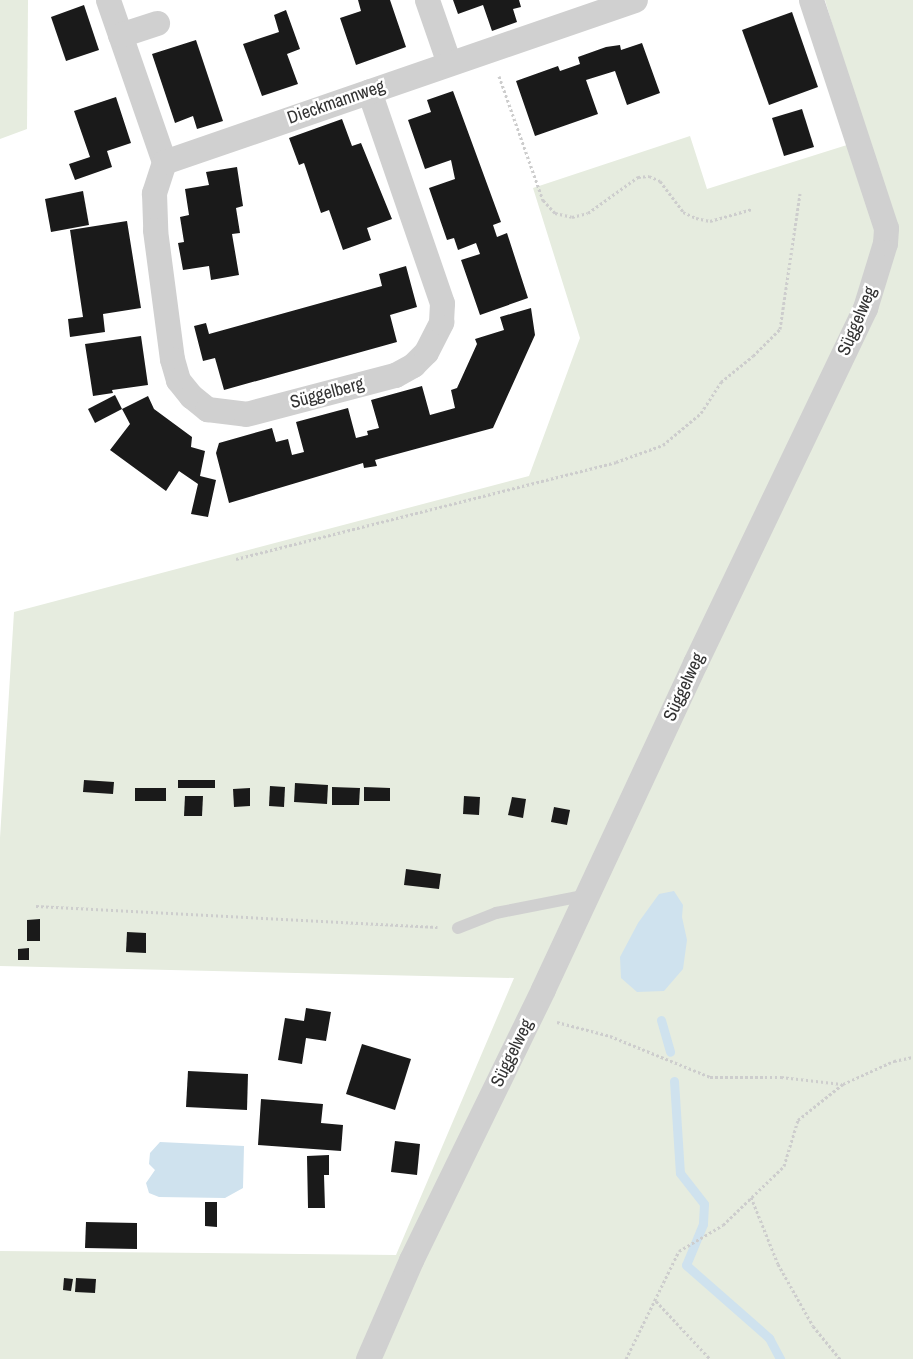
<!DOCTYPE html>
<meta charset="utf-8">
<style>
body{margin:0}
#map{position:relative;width:913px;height:1359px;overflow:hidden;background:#fff;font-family:"Archivo Narrow",sans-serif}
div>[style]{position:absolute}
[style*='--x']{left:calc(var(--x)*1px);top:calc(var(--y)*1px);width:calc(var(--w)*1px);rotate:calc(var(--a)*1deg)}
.green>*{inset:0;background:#e6ecdf}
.water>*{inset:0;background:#cfe2ee}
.stream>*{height:9px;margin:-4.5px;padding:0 4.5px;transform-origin:4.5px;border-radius:4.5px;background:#cfe2ee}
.building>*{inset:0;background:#1a1a1a}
.path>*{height:3px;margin-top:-1.5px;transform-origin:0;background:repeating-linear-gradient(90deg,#cdcdcd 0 2.5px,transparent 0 5px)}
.lane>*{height:12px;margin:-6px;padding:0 6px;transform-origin:6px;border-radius:6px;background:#d0d0d0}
.street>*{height:25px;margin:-12.5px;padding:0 12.5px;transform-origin:12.5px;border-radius:12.5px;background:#d0d0d0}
span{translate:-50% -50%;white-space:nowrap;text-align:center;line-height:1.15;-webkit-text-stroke:5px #fff;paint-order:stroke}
.street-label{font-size:18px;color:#333}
</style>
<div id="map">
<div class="green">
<div style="clip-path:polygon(0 0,28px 0,27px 129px,0 139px)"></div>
<div style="clip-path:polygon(825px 0,913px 0,913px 1359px,0 1359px,0 1251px,396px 1255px,514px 978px,0 966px,0 838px,14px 612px,529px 476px,580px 338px,533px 188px,690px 136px,707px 189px,866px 139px)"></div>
</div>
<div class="water">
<div style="clip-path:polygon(674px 891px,683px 905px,682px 917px,687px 940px,683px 969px,664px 991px,637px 992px,621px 978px,620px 957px,638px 923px,659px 894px)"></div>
<div style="clip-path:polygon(160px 1142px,244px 1146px,243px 1188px,225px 1198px,159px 1197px,149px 1193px,146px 1183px,155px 1170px,149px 1164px,150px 1153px)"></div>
</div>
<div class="stream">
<div style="--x:661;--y:1020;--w:33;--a:74"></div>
<div style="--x:674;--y:1081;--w:92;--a:86.3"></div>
<div style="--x:680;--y:1173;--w:39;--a:52"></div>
<div style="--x:704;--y:1204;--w:20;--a:93"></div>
<div style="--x:703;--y:1224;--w:44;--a:112.5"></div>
<div style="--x:686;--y:1265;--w:111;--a:41.3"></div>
<div style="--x:769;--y:1338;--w:24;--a:62"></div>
</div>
<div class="building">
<div style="clip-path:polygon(358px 0,390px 0,406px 47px,356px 65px,340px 18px,361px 11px)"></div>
<div style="clip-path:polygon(453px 0,519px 0,521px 7px,513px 9px,517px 22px,492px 31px,483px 5px,458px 14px)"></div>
<div style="clip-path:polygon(84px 5px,99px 50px,66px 61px,51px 17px)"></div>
<div style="clip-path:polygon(286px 10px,300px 49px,287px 54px,298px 84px,262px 96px,243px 44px,279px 32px,274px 15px)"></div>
<div style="clip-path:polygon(792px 12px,818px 87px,769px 105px,742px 30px)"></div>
<div style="clip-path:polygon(196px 40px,223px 121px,197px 129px,193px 116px,175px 123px,152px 54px)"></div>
<div style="clip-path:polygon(642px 43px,660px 93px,627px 105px,615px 71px,586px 80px,598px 114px,535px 136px,516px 81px,558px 66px,560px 71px,580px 64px,578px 57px,606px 47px,620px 45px,621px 50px)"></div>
<div style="clip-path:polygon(453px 91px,501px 222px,493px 225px,497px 237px,507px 233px,528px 298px,480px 315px,461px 260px,480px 254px,476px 243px,458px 250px,454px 238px,447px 240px,429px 188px,455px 179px,451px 160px,425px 169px,408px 120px,431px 112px,427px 100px)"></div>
<div style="clip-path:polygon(116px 97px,131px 143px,107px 151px,112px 167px,75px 180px,69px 164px,90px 157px,74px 111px)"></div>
<div style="clip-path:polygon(802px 109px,814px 147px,784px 156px,772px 118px)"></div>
<div style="clip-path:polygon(342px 119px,352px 146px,361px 143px,392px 219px,367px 228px,371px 240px,343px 250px,329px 210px,321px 213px,304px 163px,299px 165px,289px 138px)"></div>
<div style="clip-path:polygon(237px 167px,243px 206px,236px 208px,240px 233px,232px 234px,239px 275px,211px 280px,209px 266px,183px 270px,178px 243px,184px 242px,180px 217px,189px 215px,185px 189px,209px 185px,206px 172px)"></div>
<div style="clip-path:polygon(83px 191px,89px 225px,51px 232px,45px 199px)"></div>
<div style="clip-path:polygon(127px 221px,141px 308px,103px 314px,105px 332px,70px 337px,68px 319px,83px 317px,70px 230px)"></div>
<div style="clip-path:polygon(406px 266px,417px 307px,390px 315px,397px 342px,224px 390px,215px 358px,203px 361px,194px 326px,206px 323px,209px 334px,382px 286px,379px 274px)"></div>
<div style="clip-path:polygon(531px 308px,535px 335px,493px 428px,375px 460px,377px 466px,364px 468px,363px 463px,229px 503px,216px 453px,219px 443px,272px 428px,276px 442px,288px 439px,292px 455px,304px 452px,296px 422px,348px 408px,356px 438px,368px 435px,367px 431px,379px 428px,371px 400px,422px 386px,430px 415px,455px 408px,451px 390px,457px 388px,477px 344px,475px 339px,504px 330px,500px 317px)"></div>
<div style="clip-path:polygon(141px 336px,148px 385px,112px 390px,113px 393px,93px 396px,85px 344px)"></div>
<div style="clip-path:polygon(115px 395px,122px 409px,95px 423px,88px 409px)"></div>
<div style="clip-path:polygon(148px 396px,154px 409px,192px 437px,191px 447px,205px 451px,200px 476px,216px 480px,208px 517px,191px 514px,198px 484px,179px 471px,166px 491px,110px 450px,130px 424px,122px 409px)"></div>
<div style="clip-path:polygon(84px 780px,114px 782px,113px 794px,83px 792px)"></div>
<div style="clip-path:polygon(178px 780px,215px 780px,215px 788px,178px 788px)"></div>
<div style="clip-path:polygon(295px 783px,328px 785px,327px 804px,294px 802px)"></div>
<div style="clip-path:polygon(270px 786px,285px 787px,284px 807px,269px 806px)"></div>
<div style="clip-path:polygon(332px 787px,360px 788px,359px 805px,332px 805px)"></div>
<div style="clip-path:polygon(364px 787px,390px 788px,390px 801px,364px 801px)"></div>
<div style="clip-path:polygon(135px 788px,166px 788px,166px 801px,135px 801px)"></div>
<div style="clip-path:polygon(250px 788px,250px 806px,234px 807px,233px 789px)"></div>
<div style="clip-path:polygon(185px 796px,203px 796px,202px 816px,184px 816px)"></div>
<div style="clip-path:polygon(464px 796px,480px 797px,479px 815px,463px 814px)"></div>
<div style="clip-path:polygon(512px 797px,526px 799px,523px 818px,508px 815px)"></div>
<div style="clip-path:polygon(554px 807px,570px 810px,567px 825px,551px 822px)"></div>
<div style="clip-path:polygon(406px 869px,441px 874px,439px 889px,404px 885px)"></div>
<div style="clip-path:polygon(40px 919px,40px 941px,27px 941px,27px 920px)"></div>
<div style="clip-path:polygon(127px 932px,146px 933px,146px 953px,126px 952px)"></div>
<div style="clip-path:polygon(29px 948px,29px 960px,18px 960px,18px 949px)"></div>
<div style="clip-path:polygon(306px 1008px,331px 1012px,326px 1041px,306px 1038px,302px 1064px,278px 1060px,285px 1018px,304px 1021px)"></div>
<div style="clip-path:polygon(362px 1044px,411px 1059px,395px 1110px,346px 1094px)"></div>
<div style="clip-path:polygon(188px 1071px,248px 1074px,247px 1110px,186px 1107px)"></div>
<div style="clip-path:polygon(261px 1099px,323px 1104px,321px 1123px,343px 1125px,341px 1151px,258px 1145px)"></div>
<div style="clip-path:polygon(395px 1141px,420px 1144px,417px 1175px,391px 1172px)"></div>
<div style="clip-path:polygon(329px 1155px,329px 1175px,324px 1175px,325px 1208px,308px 1208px,307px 1156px)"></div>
<div style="clip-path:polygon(205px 1202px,217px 1202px,217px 1227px,205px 1226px)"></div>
<div style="clip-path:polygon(86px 1222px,137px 1223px,137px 1249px,85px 1248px)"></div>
<div style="clip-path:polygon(64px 1278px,73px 1279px,71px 1291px,63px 1290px)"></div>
<div style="clip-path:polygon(76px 1278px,96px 1279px,95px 1293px,75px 1292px)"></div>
</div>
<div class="path">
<div style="--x:499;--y:76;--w:132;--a:70.5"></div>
<div style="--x:543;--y:200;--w:18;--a:47"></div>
<div style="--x:555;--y:213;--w:17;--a:13"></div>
<div style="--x:572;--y:217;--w:16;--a:-14"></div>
<div style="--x:588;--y:213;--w:62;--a:-35.8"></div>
<div style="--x:638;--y:177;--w:11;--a:-5"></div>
<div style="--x:649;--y:176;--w:12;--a:24"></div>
<div style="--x:660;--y:181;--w:39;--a:53"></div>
<div style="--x:683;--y:212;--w:14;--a:25"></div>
<div style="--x:696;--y:218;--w:14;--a:12"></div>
<div style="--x:710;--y:221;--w:44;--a:-15.9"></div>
<div style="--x:236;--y:559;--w:392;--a:-14.3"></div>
<div style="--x:616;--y:462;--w:50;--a:-19.9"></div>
<div style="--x:663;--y:445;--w:50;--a:-40.1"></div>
<div style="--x:701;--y:413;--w:37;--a:-57"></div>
<div style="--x:721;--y:382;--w:41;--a:-39.1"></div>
<div style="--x:753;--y:356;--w:38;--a:-45"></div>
<div style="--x:780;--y:329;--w:137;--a:-81.6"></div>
<div style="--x:36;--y:906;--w:402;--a:3"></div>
<div style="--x:557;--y:1022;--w:55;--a:14.8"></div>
<div style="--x:610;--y:1036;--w:108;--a:22.3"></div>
<div style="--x:710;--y:1077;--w:71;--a:0"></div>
<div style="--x:781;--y:1077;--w:61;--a:6.5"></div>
<div style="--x:751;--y:1197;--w:72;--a:68.1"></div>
<div style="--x:778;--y:1264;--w:71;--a:60.6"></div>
<div style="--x:813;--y:1326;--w:43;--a:50.7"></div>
<div style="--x:656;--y:1301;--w:79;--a:47"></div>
<div style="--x:626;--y:1359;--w:120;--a:-63.9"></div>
<div style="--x:679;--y:1251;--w:51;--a:-30.6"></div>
<div style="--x:723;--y:1225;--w:85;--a:-44"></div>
<div style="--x:784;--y:1166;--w:48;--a:-73.1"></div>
<div style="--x:798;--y:1120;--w:58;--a:-38.7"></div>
<div style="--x:843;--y:1084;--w:56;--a:-24.3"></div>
<div style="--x:894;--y:1061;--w:19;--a:-12"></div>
</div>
<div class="lane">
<div style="--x:458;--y:928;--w:41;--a:-21.5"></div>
<div style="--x:496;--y:913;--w:94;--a:-11.1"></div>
</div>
<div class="street">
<div style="--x:108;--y:0;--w:171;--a:70.9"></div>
<div style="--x:427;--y:0;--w:67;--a:70.8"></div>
<div style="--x:120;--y:35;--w:39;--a:-18"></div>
<div style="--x:164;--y:162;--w:33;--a:108"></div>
<div style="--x:154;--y:193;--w:37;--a:88"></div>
<div style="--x:155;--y:230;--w:130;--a:82.5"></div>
<div style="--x:172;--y:359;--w:22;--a:74"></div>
<div style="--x:178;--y:380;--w:21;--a:51"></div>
<div style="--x:191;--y:396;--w:21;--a:39"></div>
<div style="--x:207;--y:409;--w:39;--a:7"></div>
<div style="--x:246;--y:414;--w:154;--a:-14.7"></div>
<div style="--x:395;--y:375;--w:21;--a:-29"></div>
<div style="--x:413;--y:365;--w:18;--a:-45"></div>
<div style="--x:426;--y:352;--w:34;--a:-63"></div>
<div style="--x:441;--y:322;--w:19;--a:-87"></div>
<div style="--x:442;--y:303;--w:224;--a:-109"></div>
<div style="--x:164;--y:162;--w:498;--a:-19"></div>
<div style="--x:368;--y:1359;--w:108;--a:-66.5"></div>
<div style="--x:411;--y:1260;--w:301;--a:-64"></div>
<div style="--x:543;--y:989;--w:360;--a:-65"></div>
<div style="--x:695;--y:663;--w:394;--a:-64.4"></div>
<div style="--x:865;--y:308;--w:68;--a:-72.9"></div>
<div style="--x:885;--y:243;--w:15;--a:-86"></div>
<div style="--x:886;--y:228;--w:240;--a:-108.2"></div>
</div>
<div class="street-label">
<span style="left:336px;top:102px;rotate:-19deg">Dieckmannweg</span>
<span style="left:857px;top:321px;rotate:-67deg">Süggelweg</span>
<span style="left:327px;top:393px;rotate:-15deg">Süggelberg</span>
<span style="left:684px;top:687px;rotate:-65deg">Süggelweg</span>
<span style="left:512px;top:1053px;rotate:-64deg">Süggelweg</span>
</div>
</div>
